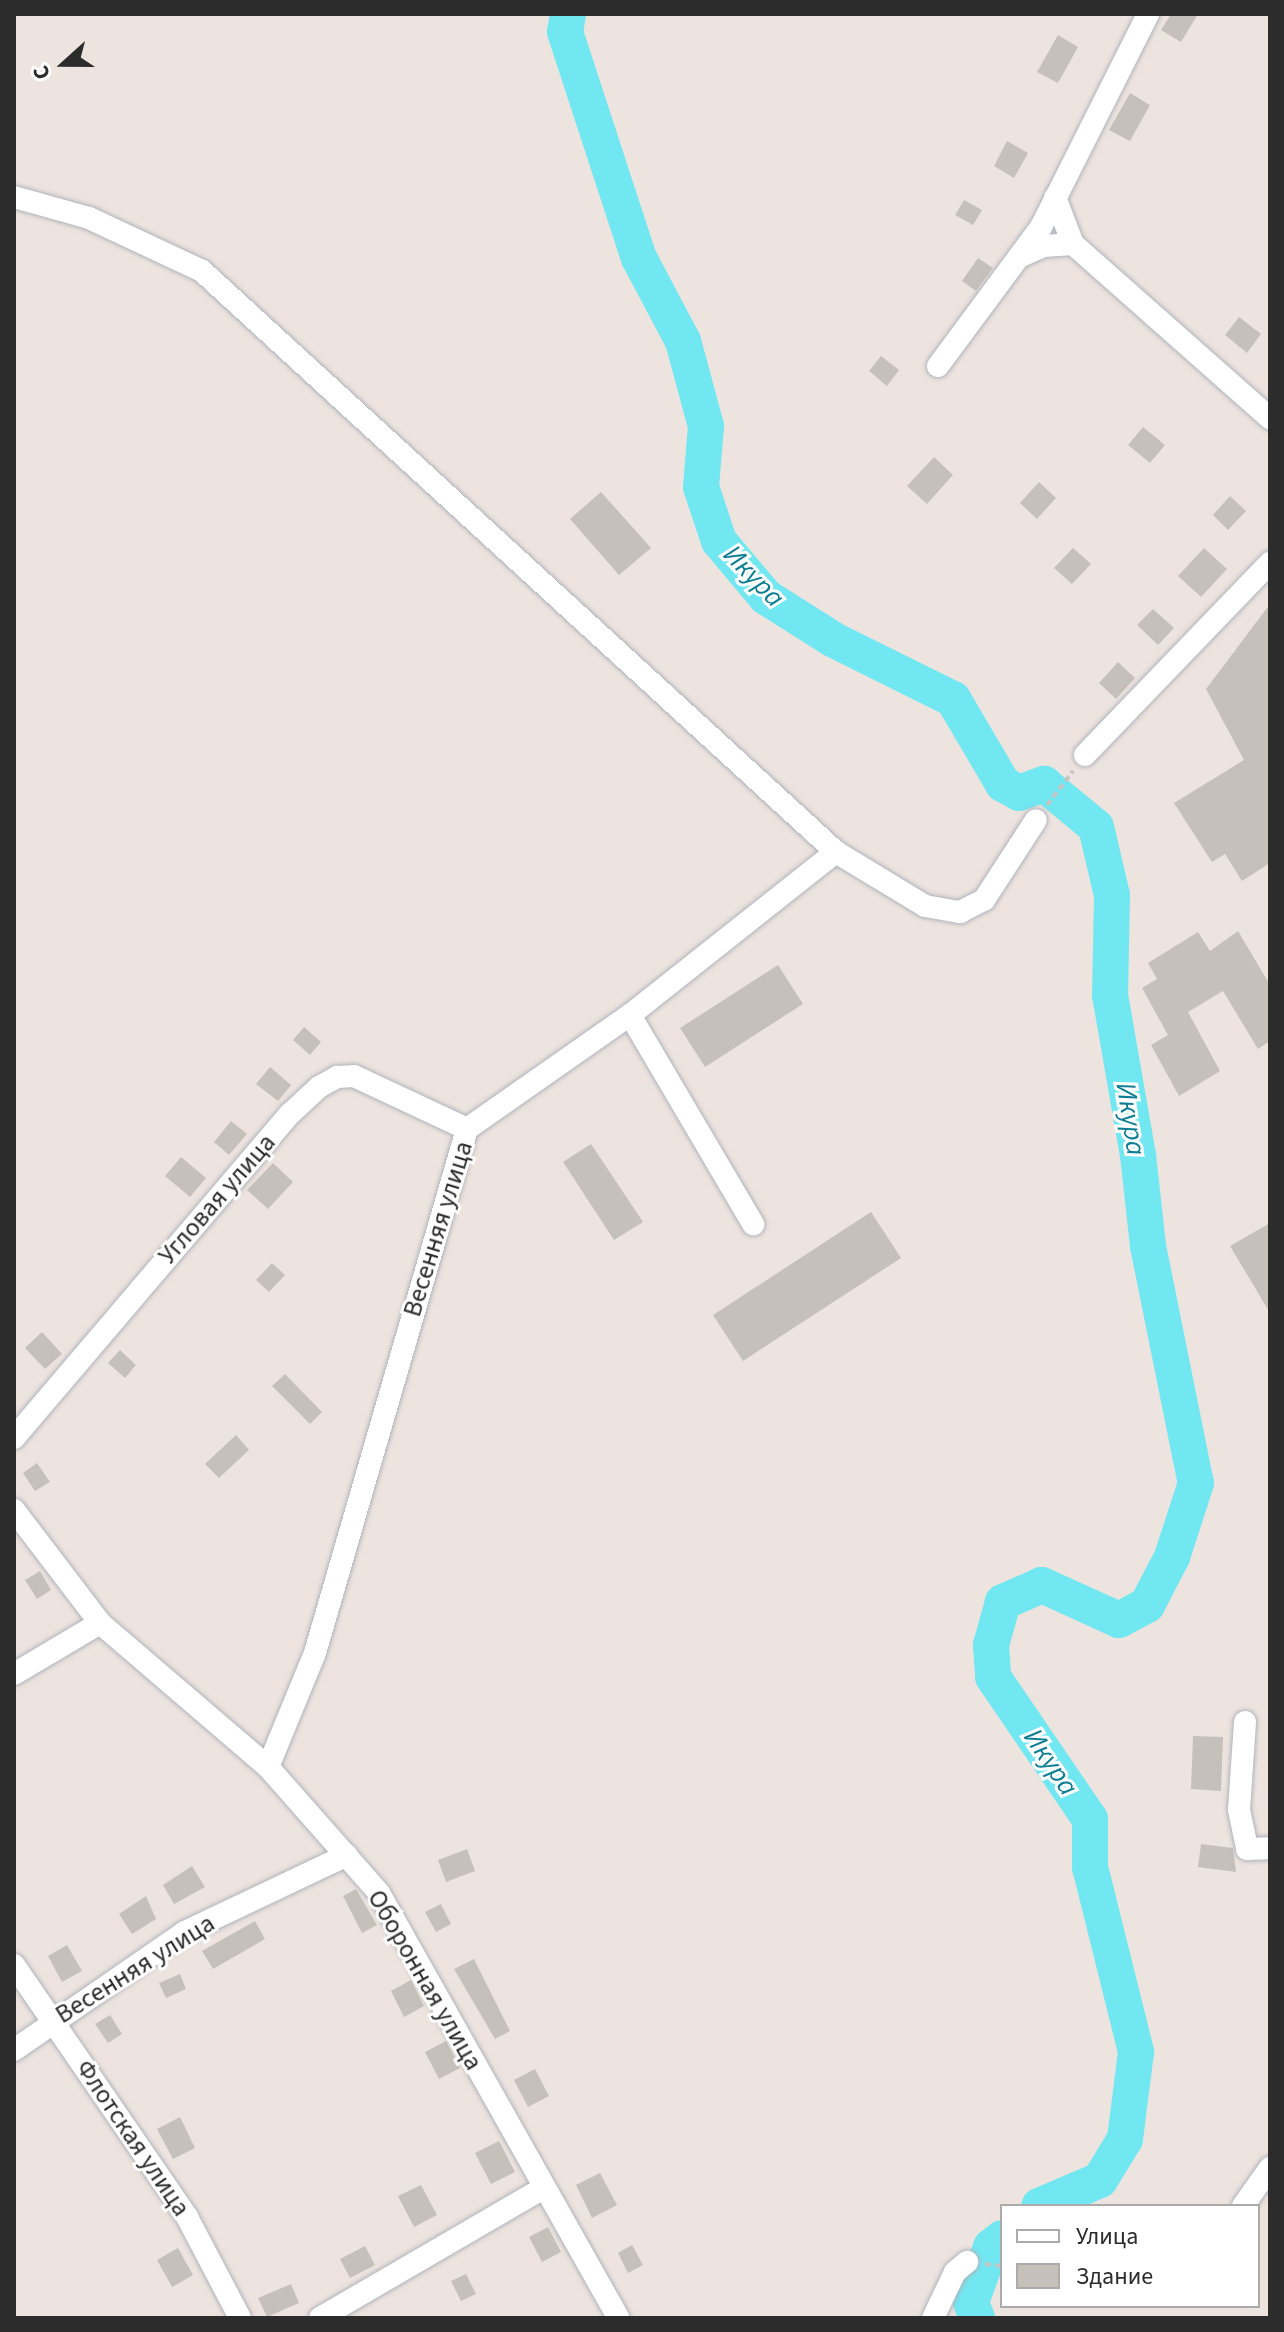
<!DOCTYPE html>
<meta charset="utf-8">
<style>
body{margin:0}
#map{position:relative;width:1284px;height:2332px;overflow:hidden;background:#eee4df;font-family:"Source Sans 3",sans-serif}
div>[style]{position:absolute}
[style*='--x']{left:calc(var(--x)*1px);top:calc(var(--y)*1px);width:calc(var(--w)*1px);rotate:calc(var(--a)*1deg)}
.river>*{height:36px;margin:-18px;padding:0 18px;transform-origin:18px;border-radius:18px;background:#71e7f1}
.building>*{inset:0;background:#c6c0ba}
.path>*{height:4px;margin-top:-2px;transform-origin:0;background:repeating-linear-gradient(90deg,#c4c4c4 0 6px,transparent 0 10px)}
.roads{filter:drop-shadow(0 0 2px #afb4bc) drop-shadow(0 0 2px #afb4bc)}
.minor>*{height:22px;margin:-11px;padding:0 11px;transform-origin:11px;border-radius:11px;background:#fff}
span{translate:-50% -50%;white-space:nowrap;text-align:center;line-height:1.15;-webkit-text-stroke:6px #fff;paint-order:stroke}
.street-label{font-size:26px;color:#2c2c2c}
.water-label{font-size:28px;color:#0c7e93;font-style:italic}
.frame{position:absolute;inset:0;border:16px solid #2c2c2c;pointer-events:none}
.legend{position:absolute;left:1000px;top:2204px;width:260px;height:104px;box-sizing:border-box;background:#fff;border:2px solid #ababab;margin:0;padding:10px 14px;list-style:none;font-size:24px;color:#2c2c2c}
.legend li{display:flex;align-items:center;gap:16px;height:40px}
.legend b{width:40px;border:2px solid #ababab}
.north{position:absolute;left:24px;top:24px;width:80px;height:80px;-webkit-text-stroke:6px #fff;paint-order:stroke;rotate:249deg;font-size:22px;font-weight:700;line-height:32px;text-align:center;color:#2c2c2c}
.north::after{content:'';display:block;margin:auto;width:28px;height:36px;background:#2c2c2c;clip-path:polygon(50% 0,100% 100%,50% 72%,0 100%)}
</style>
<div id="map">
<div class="river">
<div style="--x:568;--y:14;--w:18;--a:99"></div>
<div style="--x:565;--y:32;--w:238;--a:71.9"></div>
<div style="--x:639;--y:258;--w:94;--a:62.1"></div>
<div style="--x:683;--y:341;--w:88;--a:74.9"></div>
<div style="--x:706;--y:426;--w:61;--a:94.7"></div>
<div style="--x:701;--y:487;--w:57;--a:71.6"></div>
<div style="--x:719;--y:541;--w:73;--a:50"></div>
<div style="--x:766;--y:597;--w:80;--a:32.3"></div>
<div style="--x:834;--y:640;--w:133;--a:26.4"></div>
<div style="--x:953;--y:699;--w:99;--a:59.5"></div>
<div style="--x:1003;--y:784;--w:18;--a:29"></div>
<div style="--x:1019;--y:793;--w:27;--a:-20"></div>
<div style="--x:1044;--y:784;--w:67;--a:39.6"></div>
<div style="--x:1096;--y:827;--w:70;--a:76.8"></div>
<div style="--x:1112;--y:895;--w:100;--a:91.1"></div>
<div style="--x:1110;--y:995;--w:162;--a:80.1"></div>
<div style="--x:1138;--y:1155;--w:92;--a:83.7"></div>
<div style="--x:1148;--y:1246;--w:242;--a:78.6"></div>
<div style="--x:1196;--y:1483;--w:78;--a:108"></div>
<div style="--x:1172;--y:1557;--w:54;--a:117.5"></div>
<div style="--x:1147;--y:1605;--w:32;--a:152"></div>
<div style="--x:1119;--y:1620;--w:85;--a:-155.6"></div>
<div style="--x:1042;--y:1585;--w:43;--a:156.4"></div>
<div style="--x:1003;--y:1602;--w:45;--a:105.6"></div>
<div style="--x:991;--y:1645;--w:32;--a:86"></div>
<div style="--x:993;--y:1677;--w:172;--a:55.7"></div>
<div style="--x:1090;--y:1819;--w:48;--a:90"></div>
<div style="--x:1090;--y:1867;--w:191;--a:76"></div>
<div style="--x:1136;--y:2052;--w:88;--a:97.2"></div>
<div style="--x:1125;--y:2139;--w:48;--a:121.4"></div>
<div style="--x:1100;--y:2180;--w:66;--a:156.9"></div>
<div style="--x:977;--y:2318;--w:17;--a:-111"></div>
<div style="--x:971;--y:2302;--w:59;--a:-70"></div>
<div style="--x:991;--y:2247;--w:14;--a:-39"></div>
</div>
<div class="building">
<div style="clip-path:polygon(1171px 14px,1198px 14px,1181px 42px,1161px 30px)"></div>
<div style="clip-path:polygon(1058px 35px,1078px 47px,1058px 83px,1037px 72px)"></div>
<div style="clip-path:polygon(1130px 93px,1150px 105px,1130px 141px,1109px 130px)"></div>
<div style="clip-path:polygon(1007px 141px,1028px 153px,1014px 178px,994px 166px)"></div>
<div style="clip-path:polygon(964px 200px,982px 210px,973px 225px,955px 215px)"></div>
<div style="clip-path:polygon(978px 258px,993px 268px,976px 291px,962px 281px)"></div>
<div style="clip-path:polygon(1239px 317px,1261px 334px,1247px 353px,1225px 335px)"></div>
<div style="clip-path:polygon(881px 356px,899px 370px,887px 386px,869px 371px)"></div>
<div style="clip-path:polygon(1143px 427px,1165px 445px,1150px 463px,1128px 445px)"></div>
<div style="clip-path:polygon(934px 457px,953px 475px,927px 504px,907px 486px)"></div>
<div style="clip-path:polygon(1039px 482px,1056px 498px,1037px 519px,1020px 503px)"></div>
<div style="clip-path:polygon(601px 492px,651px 548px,619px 575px,570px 519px)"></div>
<div style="clip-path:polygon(1230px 496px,1246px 511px,1228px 530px,1213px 515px)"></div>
<div style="clip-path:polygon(1073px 548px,1091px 564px,1072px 584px,1054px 568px)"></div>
<div style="clip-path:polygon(1204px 548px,1227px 569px,1201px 597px,1178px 576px)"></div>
<div style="clip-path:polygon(1270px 604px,1270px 863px,1242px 881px,1225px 854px,1212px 862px,1174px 803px,1244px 760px,1206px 689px)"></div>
<div style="clip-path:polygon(1153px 609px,1174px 628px,1158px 645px,1137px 625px)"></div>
<div style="clip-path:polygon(1118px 662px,1135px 678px,1116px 699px,1099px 683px)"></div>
<div style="clip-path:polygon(1238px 931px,1270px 985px,1270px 1041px,1258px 1049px,1223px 991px,1188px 1012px,1220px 1071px,1179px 1096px,1151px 1045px,1168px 1035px,1142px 988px,1157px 979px,1148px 963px,1198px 932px,1210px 951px)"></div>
<div style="clip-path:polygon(778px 965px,803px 1004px,705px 1067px,680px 1028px)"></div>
<div style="clip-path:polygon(304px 1027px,321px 1042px,310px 1055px,293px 1040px)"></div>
<div style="clip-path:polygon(270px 1067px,291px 1085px,278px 1101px,256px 1084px)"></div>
<div style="clip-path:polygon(231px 1121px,247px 1134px,229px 1155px,214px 1142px)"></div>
<div style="clip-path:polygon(591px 1144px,643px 1222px,614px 1240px,563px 1162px)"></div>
<div style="clip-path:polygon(181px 1157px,206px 1178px,190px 1197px,165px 1176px)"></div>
<div style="clip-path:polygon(273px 1163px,293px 1182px,268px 1209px,247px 1190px)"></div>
<div style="clip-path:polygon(871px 1212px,901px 1258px,743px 1361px,713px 1315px)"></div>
<div style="clip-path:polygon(1270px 1223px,1270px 1313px,1230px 1246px)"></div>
<div style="clip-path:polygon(272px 1263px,285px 1275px,269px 1292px,256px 1280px)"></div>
<div style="clip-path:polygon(42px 1332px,62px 1354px,45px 1369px,25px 1348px)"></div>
<div style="clip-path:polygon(120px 1350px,136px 1365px,125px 1378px,108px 1363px)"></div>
<div style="clip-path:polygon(285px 1374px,322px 1412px,310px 1424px,272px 1386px)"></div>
<div style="clip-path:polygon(236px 1435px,249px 1450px,219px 1478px,205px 1464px)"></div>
<div style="clip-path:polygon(37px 1463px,50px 1482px,35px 1491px,23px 1473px)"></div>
<div style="clip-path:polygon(40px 1571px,51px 1590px,37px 1599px,25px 1580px)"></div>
<div style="clip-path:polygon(1193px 1736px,1223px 1737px,1221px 1791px,1191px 1789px)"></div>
<div style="clip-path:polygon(1201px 1844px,1233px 1848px,1236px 1872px,1198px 1867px)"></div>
<div style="clip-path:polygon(467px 1849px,475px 1871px,446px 1882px,438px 1860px)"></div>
<div style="clip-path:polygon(192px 1866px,205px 1887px,174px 1904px,163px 1885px)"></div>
<div style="clip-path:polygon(356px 1889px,377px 1925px,362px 1933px,343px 1896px)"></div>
<div style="clip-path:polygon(146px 1896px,156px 1919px,132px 1934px,119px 1914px)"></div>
<div style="clip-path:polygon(441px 1904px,451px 1924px,436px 1932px,425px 1912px)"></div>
<div style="clip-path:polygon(255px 1921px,265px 1939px,213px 1969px,202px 1951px)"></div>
<div style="clip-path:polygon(67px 1945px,82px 1971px,62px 1982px,48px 1956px)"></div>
<div style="clip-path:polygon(474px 1959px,510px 2031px,495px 2039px,454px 1969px)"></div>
<div style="clip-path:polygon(180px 1974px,186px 1989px,166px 1998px,159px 1983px)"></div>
<div style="clip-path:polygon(411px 1980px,424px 2006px,404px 2017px,391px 1991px)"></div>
<div style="clip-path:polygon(110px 2015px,122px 2034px,108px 2043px,95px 2024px)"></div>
<div style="clip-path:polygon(446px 2041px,460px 2068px,439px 2079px,425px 2052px)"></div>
<div style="clip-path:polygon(535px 2069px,549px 2096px,528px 2107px,514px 2080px)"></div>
<div style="clip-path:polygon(180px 2117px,195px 2148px,173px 2159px,157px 2129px)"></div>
<div style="clip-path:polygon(499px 2141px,515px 2172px,491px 2184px,475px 2153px)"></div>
<div style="clip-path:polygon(600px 2173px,617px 2205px,592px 2218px,576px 2185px)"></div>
<div style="clip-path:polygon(421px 2185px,437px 2215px,414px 2227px,398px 2196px)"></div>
<div style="clip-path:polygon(548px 2227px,561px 2252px,542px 2262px,529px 2237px)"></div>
<div style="clip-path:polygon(632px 2245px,643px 2265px,628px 2273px,618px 2253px)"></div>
<div style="clip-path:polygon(365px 2246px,375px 2265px,350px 2278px,340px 2259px)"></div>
<div style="clip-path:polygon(178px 2248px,193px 2275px,172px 2287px,157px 2260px)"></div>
<div style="clip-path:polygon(466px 2274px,476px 2294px,461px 2301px,451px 2281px)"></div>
<div style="clip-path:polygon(291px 2284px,299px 2303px,267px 2317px,258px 2298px)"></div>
</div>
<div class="path">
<div style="--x:1047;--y:805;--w:43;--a:-52.6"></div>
<div style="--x:985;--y:2264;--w:17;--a:7"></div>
</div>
<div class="roads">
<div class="minor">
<div style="--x:14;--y:197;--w:78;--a:15.6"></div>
<div style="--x:89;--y:218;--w:125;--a:25.1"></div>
<div style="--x:202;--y:271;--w:860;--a:42.5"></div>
<div style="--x:836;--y:852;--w:104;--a:31.2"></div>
<div style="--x:925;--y:906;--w:36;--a:10"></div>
<div style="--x:960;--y:912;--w:27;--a:-27"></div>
<div style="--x:984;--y:900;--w:95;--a:-57"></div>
<div style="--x:1073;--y:244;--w:263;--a:41.5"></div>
<div style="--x:1019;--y:257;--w:27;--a:-24"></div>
<div style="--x:1044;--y:246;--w:29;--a:-4"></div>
<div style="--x:1073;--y:244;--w:50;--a:-111"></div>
<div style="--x:938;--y:366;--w:173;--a:-53.5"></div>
<div style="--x:1041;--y:227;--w:238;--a:-63.3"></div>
<div style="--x:1085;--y:755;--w:267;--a:-46.1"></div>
<div style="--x:630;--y:1015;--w:243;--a:59.5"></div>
<div style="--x:14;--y:1438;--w:426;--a:-49.6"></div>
<div style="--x:290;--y:1114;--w:40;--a:-43"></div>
<div style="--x:319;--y:1087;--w:21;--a:-29"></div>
<div style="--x:337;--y:1077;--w:17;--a:-3"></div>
<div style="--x:354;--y:1076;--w:125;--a:25.1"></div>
<div style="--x:14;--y:1510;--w:142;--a:52.7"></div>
<div style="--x:100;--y:1623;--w:221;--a:40.6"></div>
<div style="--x:268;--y:1767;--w:168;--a:48.6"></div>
<div style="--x:379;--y:1893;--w:488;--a:60.6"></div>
<div style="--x:14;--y:1674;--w:100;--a:-30.7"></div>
<div style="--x:1245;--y:1722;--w:88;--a:93.9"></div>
<div style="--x:1239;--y:1810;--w:40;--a:78"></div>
<div style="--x:1247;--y:1849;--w:23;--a:-2"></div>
<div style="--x:268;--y:1767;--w:123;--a:-67.6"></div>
<div style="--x:315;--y:1653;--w:546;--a:-73.82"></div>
<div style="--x:467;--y:1129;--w:199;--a:-35"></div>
<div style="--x:630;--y:1015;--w:263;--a:-38.4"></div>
<div style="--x:14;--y:1965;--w:306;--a:55.5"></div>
<div style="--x:187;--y:2217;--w:114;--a:62.3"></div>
<div style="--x:14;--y:2050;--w:208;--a:-34.6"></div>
<div style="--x:185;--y:1932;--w:179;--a:-25.4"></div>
<div style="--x:1243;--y:2206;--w:47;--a:-54.6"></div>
<div style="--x:320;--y:2318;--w:257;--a:-30.2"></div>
<div style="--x:933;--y:2318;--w:51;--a:-64.4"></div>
<div style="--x:955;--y:2272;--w:16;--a:-40"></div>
</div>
</div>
<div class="street-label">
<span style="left:217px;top:1199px;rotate:-49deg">Угловая улица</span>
<span style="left:438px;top:1229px;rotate:-73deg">Весенняя улица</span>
<span style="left:135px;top:1969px;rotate:-32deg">Весенняя улица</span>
<span style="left:425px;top:1980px;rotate:60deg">Оборонная улица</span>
<span style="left:133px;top:2138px;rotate:56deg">Флотская улица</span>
</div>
<div class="water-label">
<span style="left:754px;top:576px;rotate:46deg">Икура</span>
<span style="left:1131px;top:1119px;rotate:81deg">Икура</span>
<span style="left:1051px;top:1762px;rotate:56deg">Икура</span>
</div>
<div class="frame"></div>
<ul class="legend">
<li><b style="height:10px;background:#fff"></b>Улица</li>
<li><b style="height:22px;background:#c6c0ba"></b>Здание</li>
</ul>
<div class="north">С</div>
</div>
